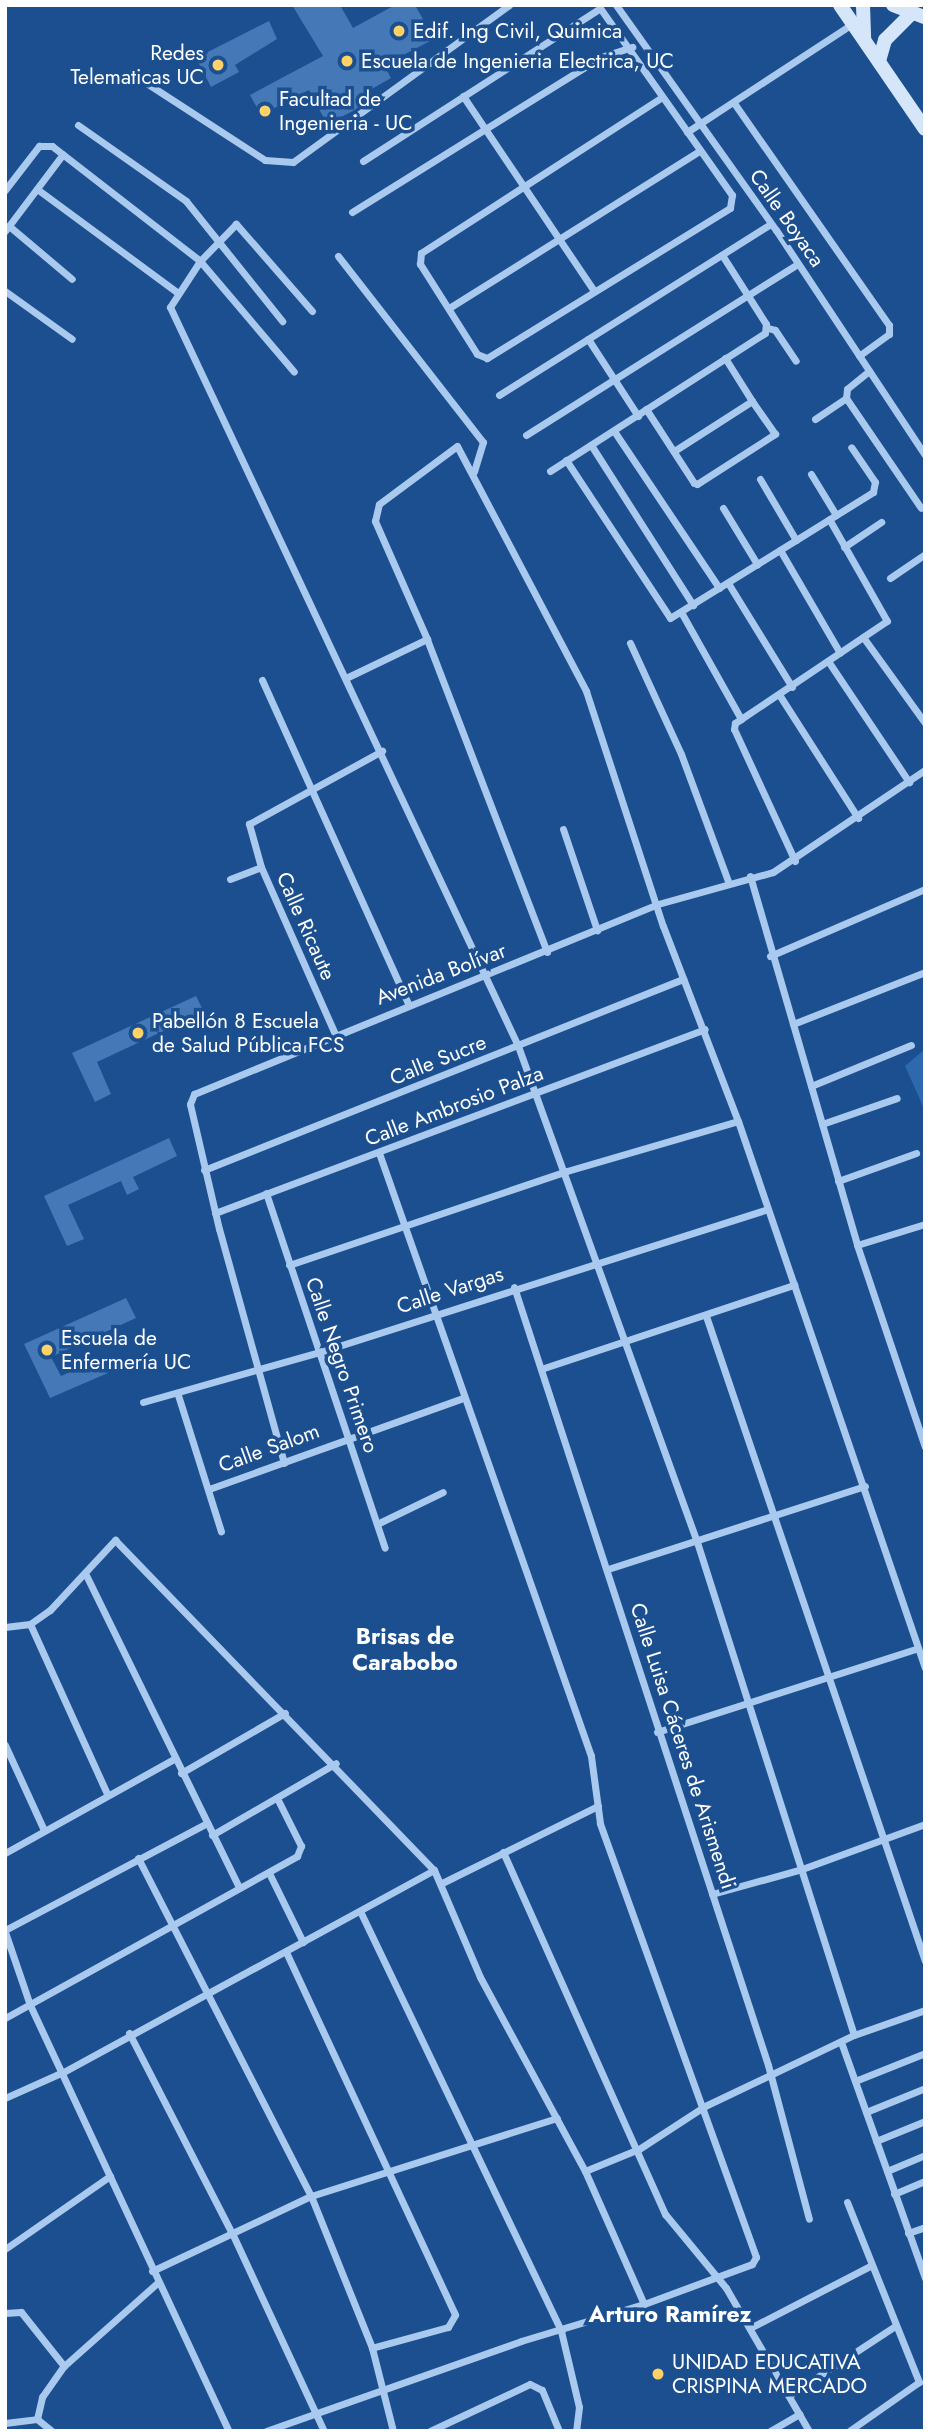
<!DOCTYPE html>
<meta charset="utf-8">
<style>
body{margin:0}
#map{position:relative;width:930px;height:2436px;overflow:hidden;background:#1b4f8f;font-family:Jost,sans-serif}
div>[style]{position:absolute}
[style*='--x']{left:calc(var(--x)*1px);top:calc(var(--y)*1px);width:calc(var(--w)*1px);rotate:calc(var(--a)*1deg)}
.green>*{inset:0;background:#2e69ad}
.building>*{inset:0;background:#4478b7}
.street>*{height:7px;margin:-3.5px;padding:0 3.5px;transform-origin:3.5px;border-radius:3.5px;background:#a9c9ee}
.secondary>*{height:14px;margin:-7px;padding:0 7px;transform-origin:7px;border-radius:7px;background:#d6e6fa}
.dots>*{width:19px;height:19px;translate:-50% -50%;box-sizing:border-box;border:4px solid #1b4f8f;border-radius:50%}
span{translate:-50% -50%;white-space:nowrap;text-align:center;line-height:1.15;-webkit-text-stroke:7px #1b4f8f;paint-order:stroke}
.poi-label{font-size:21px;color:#fff}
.left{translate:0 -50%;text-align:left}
.right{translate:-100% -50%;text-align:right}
.street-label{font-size:21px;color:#fff}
.neighbourhood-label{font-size:23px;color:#fff;font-weight:700}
.frame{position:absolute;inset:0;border:7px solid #fff;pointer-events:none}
</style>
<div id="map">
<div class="green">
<div style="clip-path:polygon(925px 1049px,925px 1111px,905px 1066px)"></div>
</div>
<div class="building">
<div style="clip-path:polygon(292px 5px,340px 5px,353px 28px,395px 5px,415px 5px,434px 39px,384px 65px,391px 78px,356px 98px,360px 106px,353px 111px,327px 124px,309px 90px,261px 115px,250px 95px,323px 56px)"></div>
<div style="clip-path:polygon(269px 21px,277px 39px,235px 65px,239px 72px,211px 87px,196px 58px)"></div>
<div style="clip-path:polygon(196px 996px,204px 1012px,97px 1062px,111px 1094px,95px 1102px,72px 1053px)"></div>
<div style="clip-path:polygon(169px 1138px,177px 1156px,133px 1177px,139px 1189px,127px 1195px,121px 1181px,68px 1205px,84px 1239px,67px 1246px,44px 1196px)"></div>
<div style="clip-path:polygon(126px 1298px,136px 1318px,51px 1357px,61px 1376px,101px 1358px,108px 1373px,50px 1398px,24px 1344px)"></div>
</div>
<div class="street">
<div style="--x:616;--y:5;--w:276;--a:54.6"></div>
<div style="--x:776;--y:230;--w:270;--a:56.5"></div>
<div style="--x:131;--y:73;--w:160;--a:33"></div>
<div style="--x:265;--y:160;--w:28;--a:4"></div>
<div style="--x:293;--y:162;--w:267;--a:-36"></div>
<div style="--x:463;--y:96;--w:235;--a:56.1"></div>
<div style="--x:734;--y:103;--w:271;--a:55.1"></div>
<div style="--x:889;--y:325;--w:9;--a:90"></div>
<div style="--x:889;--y:334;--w:37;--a:144"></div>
<div style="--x:78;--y:125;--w:132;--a:35.1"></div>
<div style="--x:186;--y:201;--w:154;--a:51.3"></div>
<div style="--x:687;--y:132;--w:197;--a:-33.2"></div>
<div style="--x:363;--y:161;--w:282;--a:-32.8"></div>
<div style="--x:600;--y:8;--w:229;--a:54.8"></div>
<div style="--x:732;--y:195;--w:13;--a:99"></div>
<div style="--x:730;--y:208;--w:286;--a:148.3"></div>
<div style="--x:487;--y:358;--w:11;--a:-158"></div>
<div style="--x:477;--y:354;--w:107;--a:-122.3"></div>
<div style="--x:420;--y:264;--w:11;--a:-85"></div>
<div style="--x:421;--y:253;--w:287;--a:-32.9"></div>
<div style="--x:37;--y:189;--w:175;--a:36.4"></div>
<div style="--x:5;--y:190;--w:56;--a:-52.3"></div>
<div style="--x:39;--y:146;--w:13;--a:0"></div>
<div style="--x:52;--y:146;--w:187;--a:37.8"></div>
<div style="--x:200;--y:261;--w:145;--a:49.7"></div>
<div style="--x:352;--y:212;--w:293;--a:-31.9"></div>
<div style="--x:601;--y:57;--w:33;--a:-18"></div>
<div style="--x:9;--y:226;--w:82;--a:40.1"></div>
<div style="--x:5;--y:231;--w:96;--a:-53"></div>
<div style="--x:338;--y:256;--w:236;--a:52.1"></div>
<div style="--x:483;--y:442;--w:31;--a:107"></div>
<div style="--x:5;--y:291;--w:82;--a:35.6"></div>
<div style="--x:449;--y:308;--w:295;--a:-32.1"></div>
<div style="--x:312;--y:311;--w:116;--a:-131.1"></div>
<div style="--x:236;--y:224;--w:52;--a:134.2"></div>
<div style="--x:200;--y:261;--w:55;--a:123.1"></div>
<div style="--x:170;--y:307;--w:817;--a:64.78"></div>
<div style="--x:518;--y:1046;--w:527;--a:70.16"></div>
<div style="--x:697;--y:1542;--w:517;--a:72.34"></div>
<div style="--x:768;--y:328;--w:7;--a:16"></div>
<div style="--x:775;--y:330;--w:37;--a:56"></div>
<div style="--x:588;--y:339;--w:92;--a:57"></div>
<div style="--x:725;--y:358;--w:51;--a:57.9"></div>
<div style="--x:869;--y:371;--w:28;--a:141"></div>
<div style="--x:847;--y:389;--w:9;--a:96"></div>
<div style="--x:846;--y:398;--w:133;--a:55.7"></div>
<div style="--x:499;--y:395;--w:321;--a:-32.2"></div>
<div style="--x:646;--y:409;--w:88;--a:57"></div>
<div style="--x:694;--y:483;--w:3;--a:18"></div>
<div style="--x:697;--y:484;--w:93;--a:-32.7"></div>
<div style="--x:775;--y:434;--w:40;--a:-124.9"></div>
<div style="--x:752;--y:401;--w:93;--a:147.3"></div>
<div style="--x:815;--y:419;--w:37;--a:-34"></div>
<div style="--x:614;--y:431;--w:189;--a:56.2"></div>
<div style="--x:526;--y:435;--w:321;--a:-32.2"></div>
<div style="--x:591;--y:445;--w:190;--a:57.5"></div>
<div style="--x:566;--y:460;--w:189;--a:56.6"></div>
<div style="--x:670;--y:618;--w:239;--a:-31.8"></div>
<div style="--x:873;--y:492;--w:10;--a:-79"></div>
<div style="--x:875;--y:482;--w:42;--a:-124.4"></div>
<div style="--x:550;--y:471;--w:255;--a:-32.7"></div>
<div style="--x:765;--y:333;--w:9;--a:-84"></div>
<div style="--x:766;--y:324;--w:82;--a:-122.5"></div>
<div style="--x:811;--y:474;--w:48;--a:58.6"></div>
<div style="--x:760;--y:479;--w:71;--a:59.5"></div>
<div style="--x:723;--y:508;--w:66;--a:58.7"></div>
<div style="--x:844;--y:547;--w:45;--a:-34"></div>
<div style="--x:780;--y:550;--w:119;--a:59.8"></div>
<div style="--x:890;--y:578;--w:42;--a:-34.4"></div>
<div style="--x:728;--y:583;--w:122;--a:58.4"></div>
<div style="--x:681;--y:612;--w:123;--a:60.7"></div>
<div style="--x:863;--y:637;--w:106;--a:54.2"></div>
<div style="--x:630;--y:643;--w:122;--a:65.3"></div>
<div style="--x:681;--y:754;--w:135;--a:69.7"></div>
<div style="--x:828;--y:661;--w:146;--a:56.2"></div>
<div style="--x:348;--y:677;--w:88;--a:-25.7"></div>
<div style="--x:262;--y:680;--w:355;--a:65.7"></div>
<div style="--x:780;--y:696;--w:145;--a:57.4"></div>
<div style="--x:563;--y:829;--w:107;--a:71.4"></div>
<div style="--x:795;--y:861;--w:145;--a:-114.8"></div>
<div style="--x:734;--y:729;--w:6;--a:-81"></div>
<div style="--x:735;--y:723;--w:183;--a:-33.9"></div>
<div style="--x:887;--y:621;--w:117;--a:-119.6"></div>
<div style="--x:750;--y:876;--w:384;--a:73.8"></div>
<div style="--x:857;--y:1245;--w:213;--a:71.4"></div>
<div style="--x:230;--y:879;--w:33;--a:-21"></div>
<div style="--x:547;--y:952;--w:335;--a:-111"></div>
<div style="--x:427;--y:639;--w:129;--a:-113.8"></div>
<div style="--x:375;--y:521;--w:17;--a:-77"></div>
<div style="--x:379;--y:504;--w:97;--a:-36.6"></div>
<div style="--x:457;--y:446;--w:277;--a:62.2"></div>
<div style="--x:586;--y:691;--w:247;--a:71.9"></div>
<div style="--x:663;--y:926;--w:209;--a:69"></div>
<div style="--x:738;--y:1121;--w:578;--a:71.13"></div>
<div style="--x:770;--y:956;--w:169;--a:-23.4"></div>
<div style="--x:793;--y:1024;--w:142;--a:-21.5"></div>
<div style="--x:335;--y:1034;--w:183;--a:-113.9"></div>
<div style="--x:261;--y:867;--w:45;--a:-105.6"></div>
<div style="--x:249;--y:824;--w:152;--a:-28.8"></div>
<div style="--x:811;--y:1086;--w:108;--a:-22.3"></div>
<div style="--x:822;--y:1124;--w:79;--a:-19.1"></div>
<div style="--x:204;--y:1170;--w:516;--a:-21.74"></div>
<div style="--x:838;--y:1181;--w:83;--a:-19.7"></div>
<div style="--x:266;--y:1193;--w:374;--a:71.5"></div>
<div style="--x:215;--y:1213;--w:523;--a:-20.58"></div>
<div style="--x:857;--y:1245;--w:71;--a:-17.2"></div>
<div style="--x:289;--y:1265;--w:293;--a:-18.7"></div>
<div style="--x:567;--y:1171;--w:178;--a:-16.3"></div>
<div style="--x:514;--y:1287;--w:818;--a:71.92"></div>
<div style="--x:768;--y:2065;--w:159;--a:75.1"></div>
<div style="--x:706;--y:1316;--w:681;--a:71.25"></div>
<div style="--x:541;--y:1369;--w:267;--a:-18.4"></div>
<div style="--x:178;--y:1395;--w:143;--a:72.5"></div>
<div style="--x:143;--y:1402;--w:184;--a:-15.8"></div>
<div style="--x:320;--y:1352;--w:469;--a:-17.7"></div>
<div style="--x:284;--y:1463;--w:243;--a:-105.5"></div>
<div style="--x:219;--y:1229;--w:128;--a:-103.1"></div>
<div style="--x:190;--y:1104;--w:11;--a:-68"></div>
<div style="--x:194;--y:1094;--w:501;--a:-22.27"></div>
<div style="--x:658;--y:904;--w:119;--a:-15.5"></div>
<div style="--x:773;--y:872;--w:183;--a:-33.9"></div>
<div style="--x:209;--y:1489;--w:268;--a:-19.7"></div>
<div style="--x:377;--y:1524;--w:73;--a:-25.9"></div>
<div style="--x:608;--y:1569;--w:270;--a:-17.9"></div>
<div style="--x:86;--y:1575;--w:348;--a:63.9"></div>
<div style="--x:30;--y:1624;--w:187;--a:65.6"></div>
<div style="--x:5;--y:1627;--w:25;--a:-7"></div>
<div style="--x:30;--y:1624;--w:24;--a:-35"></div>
<div style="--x:50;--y:1610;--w:96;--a:-47.1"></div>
<div style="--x:115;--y:1540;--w:459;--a:46"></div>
<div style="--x:434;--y:1870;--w:422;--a:151.4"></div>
<div style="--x:63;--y:2072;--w:64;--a:155.9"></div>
<div style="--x:657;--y:1732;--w:274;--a:-17.8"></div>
<div style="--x:5;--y:1745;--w:94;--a:65.4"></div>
<div style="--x:181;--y:1773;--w:120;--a:-30"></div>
<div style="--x:212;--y:1835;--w:143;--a:-30.1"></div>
<div style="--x:503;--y:1852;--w:397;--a:65.9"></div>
<div style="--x:665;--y:2214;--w:96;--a:50.5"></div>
<div style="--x:726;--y:2288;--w:165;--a:59.9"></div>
<div style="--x:5;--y:1853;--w:193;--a:-29.1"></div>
<div style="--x:138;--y:1858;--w:380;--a:62.9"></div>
<div style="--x:311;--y:2196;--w:164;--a:68.1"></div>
<div style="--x:372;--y:2348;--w:86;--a:75.8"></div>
<div style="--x:434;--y:1870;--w:116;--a:66.7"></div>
<div style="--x:480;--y:1977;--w:221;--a:61.6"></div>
<div style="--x:585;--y:2171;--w:145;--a:66.1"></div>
<div style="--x:269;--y:1873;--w:77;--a:63.8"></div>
<div style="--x:442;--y:1883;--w:174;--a:-26.3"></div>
<div style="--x:712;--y:1894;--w:93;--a:-15.5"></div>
<div style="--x:802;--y:1869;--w:131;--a:-20.1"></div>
<div style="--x:360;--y:1911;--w:466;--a:64.4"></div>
<div style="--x:561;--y:2331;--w:78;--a:76.7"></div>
<div style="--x:579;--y:2407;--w:24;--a:97"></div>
<div style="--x:5;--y:1930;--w:229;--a:-27.9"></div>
<div style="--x:5;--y:1932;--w:77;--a:71.1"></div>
<div style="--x:30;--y:2005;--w:470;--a:65"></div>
<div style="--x:286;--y:1952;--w:400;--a:65"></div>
<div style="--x:455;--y:2315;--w:14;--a:120"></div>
<div style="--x:448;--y:2327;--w:79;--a:164.6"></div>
<div style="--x:5;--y:2018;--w:334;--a:-29"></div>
<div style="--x:297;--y:1856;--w:11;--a:-68"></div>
<div style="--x:301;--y:1846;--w:54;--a:-116.6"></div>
<div style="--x:129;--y:2033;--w:225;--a:62.8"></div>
<div style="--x:232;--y:2233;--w:218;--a:65.1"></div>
<div style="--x:841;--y:2042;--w:251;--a:70.4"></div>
<div style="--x:855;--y:2081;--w:75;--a:-21.8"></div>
<div style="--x:866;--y:2112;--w:64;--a:-22.1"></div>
<div style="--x:876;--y:2141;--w:53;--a:-22.2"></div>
<div style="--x:585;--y:2171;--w:58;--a:-22.2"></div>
<div style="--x:639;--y:2149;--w:79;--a:-33.1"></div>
<div style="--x:705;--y:2106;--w:165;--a:-25.5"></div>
<div style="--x:854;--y:2035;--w:75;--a:-19.4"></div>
<div style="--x:887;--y:2171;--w:41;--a:-22.8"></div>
<div style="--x:894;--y:2194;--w:34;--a:-23"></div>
<div style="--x:847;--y:2202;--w:194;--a:68.2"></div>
<div style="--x:919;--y:2382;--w:85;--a:145"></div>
<div style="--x:908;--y:2233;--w:18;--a:-19"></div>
<div style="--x:5;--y:2249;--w:128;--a:-34.8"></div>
<div style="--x:152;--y:2271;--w:176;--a:-25.3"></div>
<div style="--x:311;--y:2196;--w:258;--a:-17.6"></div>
<div style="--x:5;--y:2313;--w:16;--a:-4"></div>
<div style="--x:21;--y:2312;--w:69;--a:51.5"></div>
<div style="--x:750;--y:2328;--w:137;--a:-27.3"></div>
<div style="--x:790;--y:2395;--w:126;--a:-33.3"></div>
<div style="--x:37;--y:2419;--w:23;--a:-77"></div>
<div style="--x:42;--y:2397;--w:38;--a:-55"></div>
<div style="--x:64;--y:2366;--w:125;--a:-41.7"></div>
<div style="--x:5;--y:2423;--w:32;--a:-7"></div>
<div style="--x:37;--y:2419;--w:19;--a:39"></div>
<div style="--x:266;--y:2431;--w:270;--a:-19.4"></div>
<div style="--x:521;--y:2341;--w:128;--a:-16.7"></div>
<div style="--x:644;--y:2304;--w:115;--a:-20.3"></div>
<div style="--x:752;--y:2264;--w:8;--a:-60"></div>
<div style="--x:756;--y:2257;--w:461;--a:-109.8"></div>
<div style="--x:600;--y:1823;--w:68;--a:-97.7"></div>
<div style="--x:591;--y:1756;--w:639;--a:-109.37"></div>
<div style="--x:430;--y:2431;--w:110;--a:-25.2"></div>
<div style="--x:530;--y:2384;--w:13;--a:27"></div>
<div style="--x:542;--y:2390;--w:44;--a:67.5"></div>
<div style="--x:770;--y:2431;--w:34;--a:-30"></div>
</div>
<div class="secondary">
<div style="--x:840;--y:5;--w:150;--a:55.6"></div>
<div style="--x:863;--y:5;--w:34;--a:88"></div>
<div style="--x:893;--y:5;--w:34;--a:21"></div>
<div style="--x:879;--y:61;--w:22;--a:-74"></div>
<div style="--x:885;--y:40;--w:38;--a:-45"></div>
</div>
<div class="dots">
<div style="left:399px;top:31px;background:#ffd166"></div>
<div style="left:347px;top:61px;background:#ffd166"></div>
<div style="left:218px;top:65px;background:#ffd166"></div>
<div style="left:265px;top:111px;background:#ffd166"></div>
<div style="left:138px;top:1033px;background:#ffd166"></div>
<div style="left:47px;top:1350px;background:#ffd166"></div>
<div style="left:658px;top:2374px;background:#ffd166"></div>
</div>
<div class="poi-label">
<span class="left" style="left:413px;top:31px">Edif. Ing Civil, Quimica</span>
<span class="right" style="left:204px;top:65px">Redes<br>Telematicas UC</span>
<span class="left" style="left:361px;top:61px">Escuela de Ingenieria Electrica, UC</span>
<span class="left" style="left:279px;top:111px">Facultad de<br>Ingenieria - UC</span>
<span class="left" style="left:152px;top:1033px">Pabellón 8 Escuela<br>de Salud Pública FCS</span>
<span class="left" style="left:61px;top:1350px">Escuela de<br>Enfermería UC</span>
<span class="left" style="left:672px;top:2374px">UNIDAD EDUCATIVA<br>CRISPINA MERCADO</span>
</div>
<div class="street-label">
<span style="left:787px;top:218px;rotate:55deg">Calle Boyaca</span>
<span style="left:306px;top:926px;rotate:66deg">Calle Ricaute</span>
<span style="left:441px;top:974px;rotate:-21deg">Avenida Bolívar</span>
<span style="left:438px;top:1060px;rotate:-22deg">Calle Sucre</span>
<span style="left:454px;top:1106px;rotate:-21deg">Calle Ambrosio Palza</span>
<span style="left:450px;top:1290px;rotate:-18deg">Calle Vargas</span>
<span style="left:342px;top:1365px;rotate:71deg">Calle Negro Primero</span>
<span style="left:269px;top:1448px;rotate:-20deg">Calle Salom</span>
<span style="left:683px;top:1746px;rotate:72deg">Calle Luisa Cáceres de Arismendi</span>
</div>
<div class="neighbourhood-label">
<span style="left:405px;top:1649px">Brisas de<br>Carabobo</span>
<span style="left:670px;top:2314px">Arturo Ramírez</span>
</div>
<div class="frame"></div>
</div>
